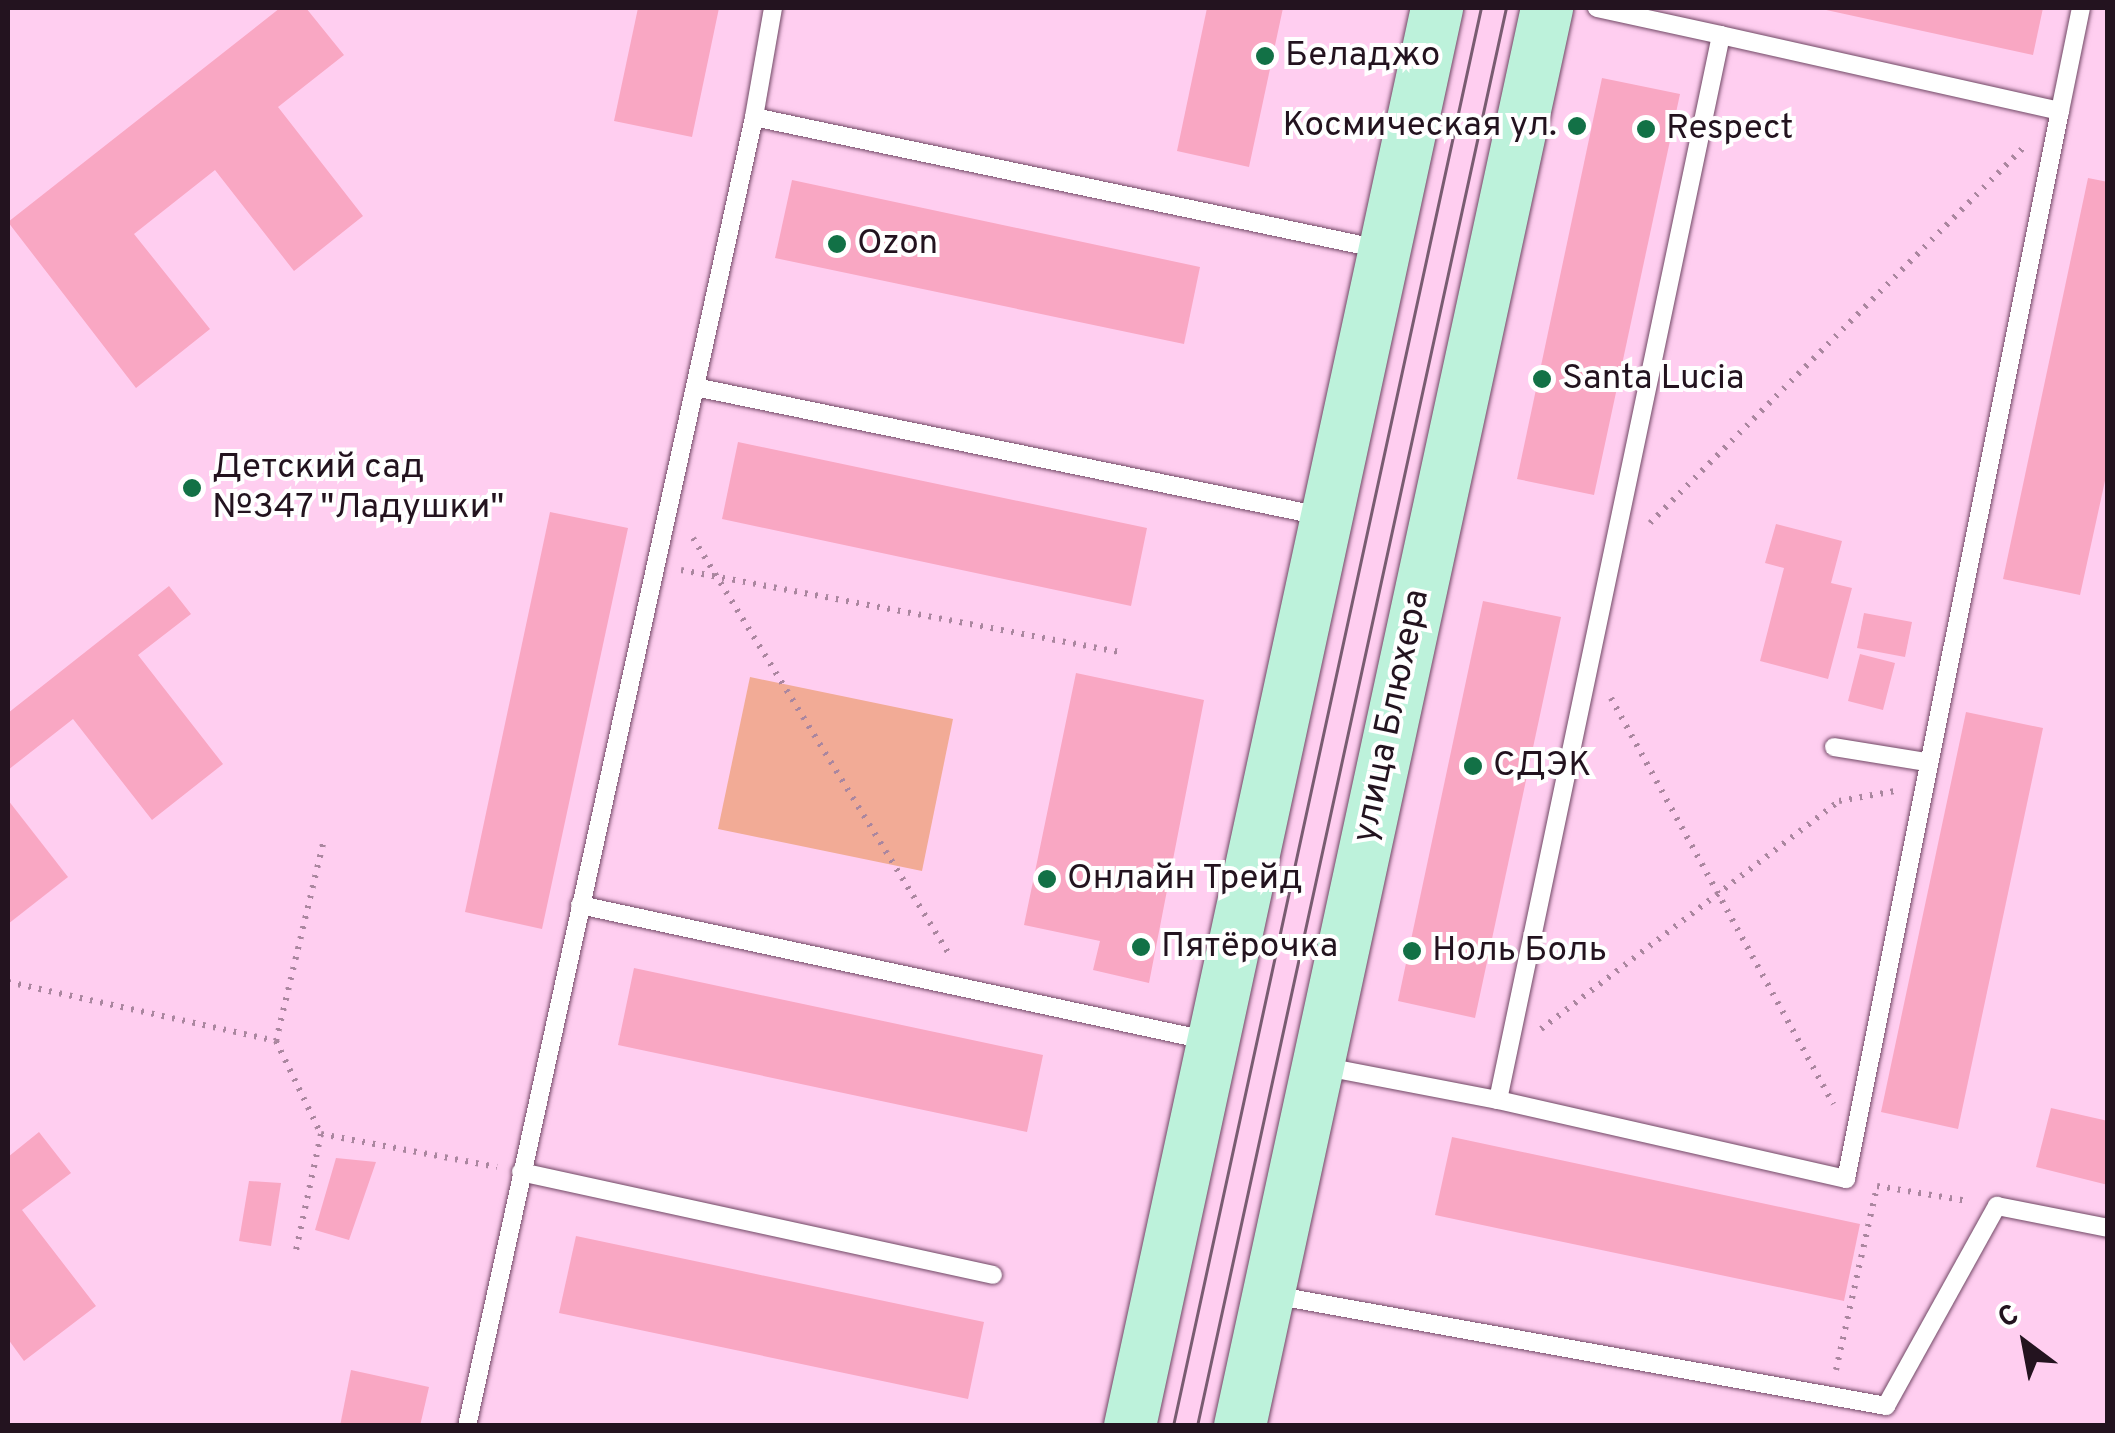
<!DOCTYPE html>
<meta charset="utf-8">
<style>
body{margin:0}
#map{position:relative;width:2115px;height:1433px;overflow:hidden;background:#ffcef0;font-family:Overpass,sans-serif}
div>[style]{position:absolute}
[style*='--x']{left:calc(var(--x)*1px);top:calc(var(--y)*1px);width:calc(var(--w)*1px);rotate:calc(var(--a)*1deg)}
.green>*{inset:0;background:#f2ab96}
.building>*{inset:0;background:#f9a7c3}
.path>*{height:6px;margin-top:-3px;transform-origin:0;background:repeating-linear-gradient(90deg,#aa869f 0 2.5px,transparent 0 10.5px)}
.roads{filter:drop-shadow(0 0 2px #714865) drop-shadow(0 0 2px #714865)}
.lane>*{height:18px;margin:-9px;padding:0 9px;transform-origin:9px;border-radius:9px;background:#fff}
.secondary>*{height:52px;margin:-26px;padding:0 26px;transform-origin:26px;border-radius:26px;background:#bdf2db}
.tram>*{height:2.5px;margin:-1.25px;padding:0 1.25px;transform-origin:1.25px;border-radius:1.25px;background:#795c71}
.dots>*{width:28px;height:28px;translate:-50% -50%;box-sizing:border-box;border:5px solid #fff;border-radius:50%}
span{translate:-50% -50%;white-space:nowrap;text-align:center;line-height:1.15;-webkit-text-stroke:8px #fff;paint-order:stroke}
.poi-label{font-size:35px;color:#23131f}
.left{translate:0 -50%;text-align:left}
.right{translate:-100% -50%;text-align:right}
.street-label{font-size:35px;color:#23131f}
.frame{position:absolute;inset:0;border:10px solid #23131f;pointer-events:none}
.north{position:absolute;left:1975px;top:1293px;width:100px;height:100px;-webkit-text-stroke:8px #fff;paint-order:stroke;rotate:328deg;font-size:28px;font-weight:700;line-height:40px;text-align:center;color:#23131f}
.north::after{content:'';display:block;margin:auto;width:35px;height:45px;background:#23131f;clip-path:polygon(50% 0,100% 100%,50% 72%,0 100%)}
</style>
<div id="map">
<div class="green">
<div style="clip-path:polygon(750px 677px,953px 719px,922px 871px,718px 829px)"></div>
</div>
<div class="building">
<div style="clip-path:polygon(280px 8px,306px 8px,344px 55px,278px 107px,363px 216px,294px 271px,215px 170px,134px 234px,210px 329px,136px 388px,8px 222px)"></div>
<div style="clip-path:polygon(638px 8px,719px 8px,692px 137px,614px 121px)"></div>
<div style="clip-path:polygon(1207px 8px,1283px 8px,1249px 167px,1177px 151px)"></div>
<div style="clip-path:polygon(1817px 8px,2043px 8px,2033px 55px)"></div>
<div style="clip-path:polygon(1602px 78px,1680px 94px,1594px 495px,1517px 479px)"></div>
<div style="clip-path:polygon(2088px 178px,2108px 182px,2108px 467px,2080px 595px,2003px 579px)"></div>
<div style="clip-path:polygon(792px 180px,1200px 267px,1184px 344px,775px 258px)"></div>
<div style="clip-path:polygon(738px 442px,1147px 528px,1131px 606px,722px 519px)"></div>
<div style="clip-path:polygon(550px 512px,628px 528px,542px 929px,465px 912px)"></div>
<div style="clip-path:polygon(1776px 524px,1842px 541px,1831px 583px,1852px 588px,1828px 679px,1760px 661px,1784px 568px,1765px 563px)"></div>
<div style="clip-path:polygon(169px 586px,191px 614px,138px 655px,223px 764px,152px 820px,73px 719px,8px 770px,8px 713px)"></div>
<div style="clip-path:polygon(1483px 601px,1561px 617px,1475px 1018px,1398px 1001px)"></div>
<div style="clip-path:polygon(1864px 613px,1912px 622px,1905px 657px,1857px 648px)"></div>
<div style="clip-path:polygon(1860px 654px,1895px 663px,1883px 710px,1848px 701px)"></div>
<div style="clip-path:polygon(1076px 673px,1204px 700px,1149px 983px,1093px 970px,1100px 941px,1024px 925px)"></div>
<div style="clip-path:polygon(1966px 712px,2043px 728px,1958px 1129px,1881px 1112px)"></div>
<div style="clip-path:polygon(8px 800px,68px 877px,8px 924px)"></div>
<div style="clip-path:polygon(634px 968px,1043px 1055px,1027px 1132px,618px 1045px)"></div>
<div style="clip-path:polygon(2051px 1108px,2108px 1121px,2108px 1185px,2036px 1167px)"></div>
<div style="clip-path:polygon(39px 1132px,71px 1173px,22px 1210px,96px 1306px,24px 1361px,8px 1339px,8px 1157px)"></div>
<div style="clip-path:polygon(1452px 1137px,1860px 1224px,1844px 1301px,1435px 1215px)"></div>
<div style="clip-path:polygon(336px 1158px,376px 1162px,349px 1240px,315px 1230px)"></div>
<div style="clip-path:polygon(249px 1181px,281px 1183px,271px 1246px,239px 1241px)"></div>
<div style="clip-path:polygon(576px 1236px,984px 1322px,968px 1399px,559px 1313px)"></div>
<div style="clip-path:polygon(351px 1370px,429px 1387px,420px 1426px,340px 1426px)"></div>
</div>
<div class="path">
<div style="--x:1650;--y:523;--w:528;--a:-45.15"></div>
<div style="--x:693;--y:538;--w:492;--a:58.4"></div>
<div style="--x:681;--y:570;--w:446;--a:10.6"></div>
<div style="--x:1611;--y:698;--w:463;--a:61.3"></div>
<div style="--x:8;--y:982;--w:274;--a:12.4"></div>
<div style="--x:276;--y:1041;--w:203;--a:-76.6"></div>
<div style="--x:1541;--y:1029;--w:375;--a:-37.4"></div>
<div style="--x:1839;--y:801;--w:57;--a:-10.1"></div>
<div style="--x:276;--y:1041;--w:103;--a:64.2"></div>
<div style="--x:321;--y:1134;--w:124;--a:102.1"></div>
<div style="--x:321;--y:1134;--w:179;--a:10.6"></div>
<div style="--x:1877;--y:1186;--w:92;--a:9.4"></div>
<div style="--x:1836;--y:1370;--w:188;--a:-77.4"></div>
</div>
<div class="roads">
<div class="lane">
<div style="--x:2060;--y:111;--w:105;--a:-78.5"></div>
<div style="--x:754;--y:117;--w:640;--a:11.91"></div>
<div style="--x:695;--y:387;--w:639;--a:11.64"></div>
<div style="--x:1834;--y:747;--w:93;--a:9.3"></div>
<div style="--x:580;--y:905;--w:645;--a:12.18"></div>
<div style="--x:1321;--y:1066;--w:180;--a:10.9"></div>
<div style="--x:1498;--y:1100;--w:1088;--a:-78.17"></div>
<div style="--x:1721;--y:35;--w:127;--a:-167.7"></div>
<div style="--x:1498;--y:1100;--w:357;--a:12.8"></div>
<div style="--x:1846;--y:1179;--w:1089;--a:-78.67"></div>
<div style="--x:2060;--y:111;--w:347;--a:-167.4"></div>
<div style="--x:521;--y:1172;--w:483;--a:12.3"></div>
<div style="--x:1273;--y:1295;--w:623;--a:10.26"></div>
<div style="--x:1886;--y:1406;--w:229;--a:-61"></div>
<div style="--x:1997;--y:1206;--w:113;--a:11.2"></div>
<div style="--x:467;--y:1426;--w:1340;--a:-77.63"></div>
<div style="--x:754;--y:117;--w:111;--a:-80.1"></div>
</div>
<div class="secondary">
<div style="--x:1130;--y:1426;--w:1451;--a:-77.78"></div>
<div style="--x:1240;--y:1426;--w:1451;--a:-77.78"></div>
</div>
</div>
<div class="tram">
<div style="--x:1173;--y:1426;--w:1451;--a:-77.75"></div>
<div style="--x:1197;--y:1426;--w:1451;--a:-77.71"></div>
</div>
<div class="dots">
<div style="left:1265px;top:56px;background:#127146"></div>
<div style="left:1577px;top:126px;background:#127146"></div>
<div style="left:1646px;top:129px;background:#127146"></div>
<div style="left:837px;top:244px;background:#127146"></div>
<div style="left:1542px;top:379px;background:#127146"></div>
<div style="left:192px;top:488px;background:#127146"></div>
<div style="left:1473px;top:766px;background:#127146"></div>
<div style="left:1047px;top:879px;background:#127146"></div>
<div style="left:1141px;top:947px;background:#127146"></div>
<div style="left:1412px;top:951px;background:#127146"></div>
</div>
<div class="poi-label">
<span class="left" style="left:1285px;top:56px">Беладжо</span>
<span class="right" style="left:1557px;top:126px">Космическая ул.</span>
<span class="left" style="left:1666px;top:129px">Respect</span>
<span class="left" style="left:857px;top:244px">Ozon</span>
<span class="left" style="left:1562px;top:379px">Santa Lucia</span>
<span class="left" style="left:212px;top:488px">Детский сад<br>№347 "Ладушки"</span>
<span class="left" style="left:1493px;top:766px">СДЭК</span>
<span class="left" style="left:1067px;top:879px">Онлайн Трейд</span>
<span class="left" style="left:1161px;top:947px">Пятёрочка</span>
<span class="left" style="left:1432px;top:951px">Ноль Боль</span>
</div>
<div class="street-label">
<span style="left:1392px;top:716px;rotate:-78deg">улица Блюхера</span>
</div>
<div class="frame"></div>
<div class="north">С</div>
</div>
